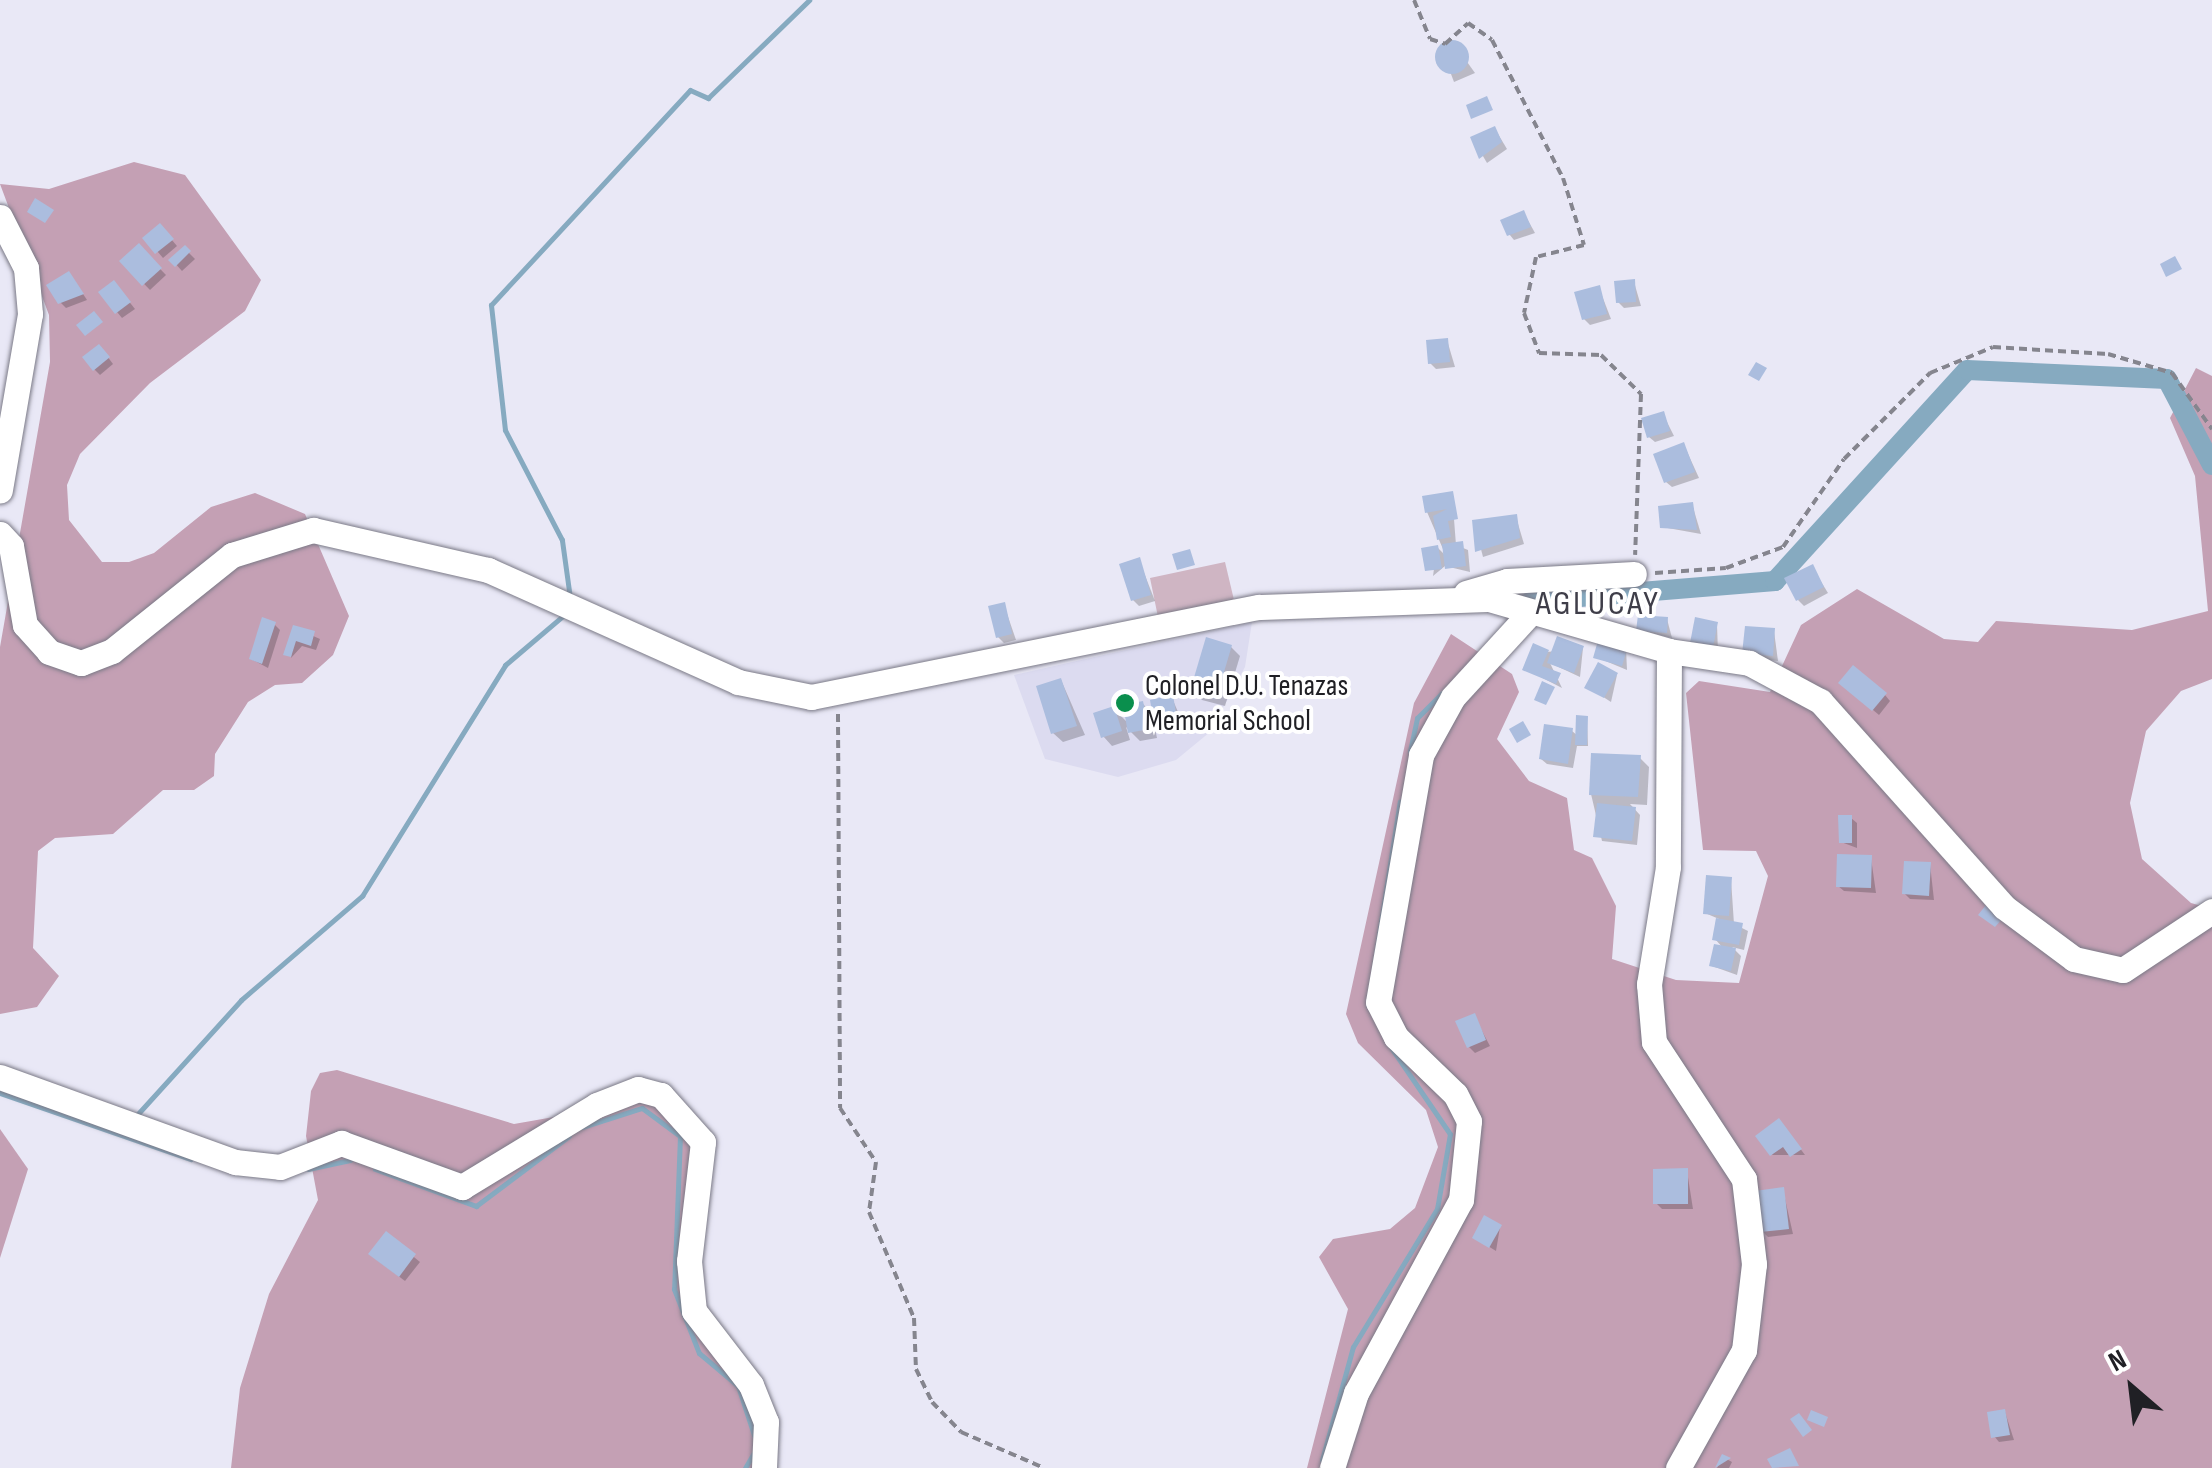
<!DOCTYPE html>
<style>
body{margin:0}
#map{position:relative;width:2212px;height:1468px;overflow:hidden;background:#e9e8f6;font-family:"Sofia Sans Condensed",sans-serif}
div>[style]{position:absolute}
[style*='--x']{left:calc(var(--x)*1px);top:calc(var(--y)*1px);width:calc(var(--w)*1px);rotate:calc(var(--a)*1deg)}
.built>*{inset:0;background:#dcdbf0}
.green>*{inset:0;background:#cfb5c3}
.forest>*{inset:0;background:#c4a0b4}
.shadow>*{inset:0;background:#0003}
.stream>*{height:5px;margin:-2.5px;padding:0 2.5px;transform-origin:2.5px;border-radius:2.5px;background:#86aac0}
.canal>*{height:20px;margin:-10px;padding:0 10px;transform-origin:10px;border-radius:10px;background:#86aac0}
.building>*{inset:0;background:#abbdde}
.round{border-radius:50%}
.path>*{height:4px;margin-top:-2px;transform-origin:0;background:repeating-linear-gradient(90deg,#85858e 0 8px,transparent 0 13px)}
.roads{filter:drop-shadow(0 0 2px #7a7986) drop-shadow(0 0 2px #7a7986)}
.minor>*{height:25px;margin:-12.5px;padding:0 12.5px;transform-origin:12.5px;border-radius:12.5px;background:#fff}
.dots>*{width:28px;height:28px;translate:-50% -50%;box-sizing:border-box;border:5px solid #fff;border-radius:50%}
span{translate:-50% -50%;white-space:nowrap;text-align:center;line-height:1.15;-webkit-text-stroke:8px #fff;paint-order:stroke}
.poi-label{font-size:30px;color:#202025}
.left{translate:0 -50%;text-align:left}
.quarter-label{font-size:35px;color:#3f3e49;letter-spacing:2.5px}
.north{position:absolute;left:2082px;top:1338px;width:100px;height:100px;-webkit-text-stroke:8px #fff;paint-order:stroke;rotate:332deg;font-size:28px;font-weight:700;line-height:40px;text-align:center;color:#202025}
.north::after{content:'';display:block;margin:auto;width:35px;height:45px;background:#202025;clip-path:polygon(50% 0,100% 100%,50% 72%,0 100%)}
</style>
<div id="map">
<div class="built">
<div style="clip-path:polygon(1252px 622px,1245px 667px,1210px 732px,1176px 760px,1118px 777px,1045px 759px,1014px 675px)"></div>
</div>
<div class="green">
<div style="clip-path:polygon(1225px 562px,1234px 600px,1158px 617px,1150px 578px)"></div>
</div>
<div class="forest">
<div style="clip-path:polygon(134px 162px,185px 175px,261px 280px,245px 311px,150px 383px,80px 454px,67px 485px,69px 520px,102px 562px,129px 562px,154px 553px,211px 507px,255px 493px,305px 514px,349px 616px,333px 655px,302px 683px,275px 685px,248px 702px,215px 754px,214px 776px,194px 790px,163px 790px,113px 834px,55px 838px,38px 851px,33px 948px,59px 976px,37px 1007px,0 1014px,0 647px,50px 362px,49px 315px,0 184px,49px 189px)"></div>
<div style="clip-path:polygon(2196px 368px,2212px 376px,2212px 679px,2181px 691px,2146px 731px,2130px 803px,2142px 859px,2191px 903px,2212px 909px,2212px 1468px,1307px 1468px,1348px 1309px,1319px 1257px,1333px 1239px,1390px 1229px,1415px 1208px,1438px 1147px,1426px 1110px,1358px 1043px,1346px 1014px,1414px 703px,1451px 634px,1512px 674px,1519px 692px,1497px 739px,1529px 781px,1567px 798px,1574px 850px,1592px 858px,1616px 906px,1612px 959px,1676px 980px,1739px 983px,1768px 876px,1756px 851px,1703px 850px,1686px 693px,1699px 681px,1770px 692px,1801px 625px,1857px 589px,1944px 639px,1978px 642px,1996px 621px,2132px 630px,2208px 611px,2195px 476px,2170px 418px)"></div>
<div style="clip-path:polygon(337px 1070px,514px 1124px,645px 1101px,663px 1106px,696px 1149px,682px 1285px,759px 1419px,755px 1468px,231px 1468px,240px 1388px,269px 1294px,318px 1200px,306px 1136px,311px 1091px,320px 1073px)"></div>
<div style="clip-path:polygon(0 1129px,28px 1169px,0 1258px)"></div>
</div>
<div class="shadow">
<div style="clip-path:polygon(1450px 38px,1475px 73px,1454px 82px,1440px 45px)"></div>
<div style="clip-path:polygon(1495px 129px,1507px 149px,1487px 163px,1473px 139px)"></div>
<div style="clip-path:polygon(1524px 213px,1535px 233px,1514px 240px,1509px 234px)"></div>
<div style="clip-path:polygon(160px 226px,177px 246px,163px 258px,146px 238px)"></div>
<div style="clip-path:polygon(139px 247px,166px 275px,150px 290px,123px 262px)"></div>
<div style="clip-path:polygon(184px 248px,195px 259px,182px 271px,172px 260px)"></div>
<div style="clip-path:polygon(74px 280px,87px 300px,66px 308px,60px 302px)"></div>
<div style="clip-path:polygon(1634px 282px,1641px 306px,1624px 308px,1618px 302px)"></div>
<div style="clip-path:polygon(1599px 288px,1611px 319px,1590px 325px,1584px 319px)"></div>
<div style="clip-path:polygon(119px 289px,135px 309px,122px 318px,117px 312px)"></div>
<div style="clip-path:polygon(1447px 340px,1455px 367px,1436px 369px,1430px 363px)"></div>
<div style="clip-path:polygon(104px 352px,113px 364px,100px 375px,94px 369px)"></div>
<div style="clip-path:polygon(1663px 414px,1674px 436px,1655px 442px,1649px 437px)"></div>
<div style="clip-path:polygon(1684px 445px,1699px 478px,1672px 487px,1666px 482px)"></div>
<div style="clip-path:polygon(1452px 493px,1456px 545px,1468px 550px,1470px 572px,1445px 566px,1433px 576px,1437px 547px,1446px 556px,1427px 512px)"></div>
<div style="clip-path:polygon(1692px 504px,1701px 534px,1662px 527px)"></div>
<div style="clip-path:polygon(1516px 517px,1524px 544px,1483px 557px,1474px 522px)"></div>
<div style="clip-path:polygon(1139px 560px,1155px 601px,1139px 606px,1133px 600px)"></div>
<div style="clip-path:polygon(1812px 567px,1828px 593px,1804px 606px,1798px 600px)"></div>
<div style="clip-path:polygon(1004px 605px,1016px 640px,1004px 643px,998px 637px)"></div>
<div style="clip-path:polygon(1667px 619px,1672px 638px,1639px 630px)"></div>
<div style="clip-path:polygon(274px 624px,280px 630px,268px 668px,251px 659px)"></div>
<div style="clip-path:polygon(1717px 625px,1718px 652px,1692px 642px)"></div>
<div style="clip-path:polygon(295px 628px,320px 639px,316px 650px,302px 646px,291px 658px)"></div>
<div style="clip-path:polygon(1774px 631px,1778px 661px,1751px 658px)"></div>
<div style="clip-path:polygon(1231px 647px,1240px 656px,1225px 706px,1202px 700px,1193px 690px)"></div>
<div style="clip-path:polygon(1583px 648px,1580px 677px,1550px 663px,1562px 688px,1525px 669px,1547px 652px)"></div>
<div style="clip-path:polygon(1626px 648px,1627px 670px,1596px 657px)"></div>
<div style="clip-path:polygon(1617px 675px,1611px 702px,1588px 687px)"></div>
<div style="clip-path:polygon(1061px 680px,1085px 735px,1063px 742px,1053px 733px)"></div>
<div style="clip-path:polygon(1847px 688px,1885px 695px,1890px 701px,1879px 715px)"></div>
<div style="clip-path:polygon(1172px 698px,1185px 728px,1166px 732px,1153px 719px,1157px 738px,1140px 741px,1126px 727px,1130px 740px,1112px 746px,1103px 736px,1114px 709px,1129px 724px,1143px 704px,1156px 717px)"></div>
<div style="clip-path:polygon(1587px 718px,1588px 746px,1577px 746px,1573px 768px,1547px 764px,1541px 759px,1572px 731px,1578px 736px)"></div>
<div style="clip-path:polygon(1640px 758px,1649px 767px,1647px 805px,1630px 804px,1640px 815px,1637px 845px,1602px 841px,1591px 794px)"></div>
<div style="clip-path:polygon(1851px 818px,1857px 823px,1857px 848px,1841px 842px)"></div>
<div style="clip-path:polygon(1871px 858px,1876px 893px,1844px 891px,1838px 886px)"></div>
<div style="clip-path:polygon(1930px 864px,1934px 900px,1910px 899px,1904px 893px)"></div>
<div style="clip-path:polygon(1731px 879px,1734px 924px,1748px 931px,1744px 950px,1732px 947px,1741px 956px,1737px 975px,1712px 966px,1723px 948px,1715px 939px,1719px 919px,1705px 913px)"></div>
<div style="clip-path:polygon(1474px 1016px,1490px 1046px,1475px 1053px,1469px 1047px)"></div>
<div style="clip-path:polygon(1784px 1127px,1805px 1155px,1772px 1155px)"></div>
<div style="clip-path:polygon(1687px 1171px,1693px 1209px,1662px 1209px,1656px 1203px)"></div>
<div style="clip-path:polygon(1783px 1190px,1793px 1234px,1768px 1237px,1762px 1231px)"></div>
<div style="clip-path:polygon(1500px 1227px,1496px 1251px,1475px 1238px)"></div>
<div style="clip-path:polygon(387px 1235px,420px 1262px,405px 1281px,377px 1260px)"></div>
<div style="clip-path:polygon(2005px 1412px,2014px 1440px,1999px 1442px,1994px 1436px)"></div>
<div style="clip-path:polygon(1723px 1457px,1732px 1462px,1729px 1468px,1717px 1468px)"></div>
</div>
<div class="stream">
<div style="--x:570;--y:598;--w:59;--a:-97.9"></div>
<div style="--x:562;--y:540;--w:124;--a:-117.4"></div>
<div style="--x:505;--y:430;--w:126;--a:-96.4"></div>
<div style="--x:491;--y:305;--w:293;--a:-47.2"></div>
<div style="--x:690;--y:90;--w:20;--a:24"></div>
<div style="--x:708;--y:98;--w:141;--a:-44.1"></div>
<div style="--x:1410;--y:751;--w:34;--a:-78"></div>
<div style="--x:1417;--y:718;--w:35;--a:-45"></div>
<div style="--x:1368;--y:1005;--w:206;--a:-81.1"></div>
<div style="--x:0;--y:1093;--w:202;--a:19.1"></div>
<div style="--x:135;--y:1117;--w:158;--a:-47.8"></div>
<div style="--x:241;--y:1000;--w:160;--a:-40.7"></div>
<div style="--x:362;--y:896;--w:272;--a:-58.2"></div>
<div style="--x:505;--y:665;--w:77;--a:-40.3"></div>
<div style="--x:582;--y:1127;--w:63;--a:-17.6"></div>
<div style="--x:642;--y:1108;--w:47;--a:36.4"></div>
<div style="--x:680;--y:1136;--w:153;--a:92.2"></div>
<div style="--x:674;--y:1289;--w:69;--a:68.7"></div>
<div style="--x:699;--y:1353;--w:51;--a:40.2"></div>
<div style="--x:738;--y:1386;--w:52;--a:71.9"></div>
<div style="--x:308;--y:1169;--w:43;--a:-12.1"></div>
<div style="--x:375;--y:1169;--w:108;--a:20.1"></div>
<div style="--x:476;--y:1206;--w:116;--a:-37"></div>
<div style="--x:1322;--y:1460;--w:117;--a:-74.7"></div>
<div style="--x:1353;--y:1347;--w:162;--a:-58.7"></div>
<div style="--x:1437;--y:1209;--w:76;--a:-80.2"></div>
<div style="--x:1450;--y:1134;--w:103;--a:-124.3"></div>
<div style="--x:745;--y:1468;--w:16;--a:-60"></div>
</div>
<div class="canal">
<div style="--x:1531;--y:601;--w:245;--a:-4.7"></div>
<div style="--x:1775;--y:581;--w:285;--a:-47.7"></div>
<div style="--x:1967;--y:370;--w:200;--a:2.6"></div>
<div style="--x:2167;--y:379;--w:97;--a:62.4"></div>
</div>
<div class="building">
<div class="round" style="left:1435px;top:40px;width:34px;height:34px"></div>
<div style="clip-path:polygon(1487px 96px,1493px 110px,1471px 119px,1466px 105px)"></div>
<div style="clip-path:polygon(1495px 126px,1502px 142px,1479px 159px,1470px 137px)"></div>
<div style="clip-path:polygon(35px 198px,54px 210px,45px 223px,27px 212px)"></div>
<div style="clip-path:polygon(1524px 210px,1531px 227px,1507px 236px,1500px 220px)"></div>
<div style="clip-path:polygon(160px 223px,174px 239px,155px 254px,142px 238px)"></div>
<div style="clip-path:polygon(139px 243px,162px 268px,142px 286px,119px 261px)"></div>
<div style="clip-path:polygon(185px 245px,191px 251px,175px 267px,168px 260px)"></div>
<div style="clip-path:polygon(2175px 256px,2182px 269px,2166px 277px,2160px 264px)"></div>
<div style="clip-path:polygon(69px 271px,84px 294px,58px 304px,46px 285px)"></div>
<div style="clip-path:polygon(1635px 279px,1636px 302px,1616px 303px,1614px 281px)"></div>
<div style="clip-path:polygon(114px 280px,131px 302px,115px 314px,98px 292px)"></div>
<div style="clip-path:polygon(1600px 285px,1607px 314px,1582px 320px,1574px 292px)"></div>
<div style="clip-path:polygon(94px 311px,103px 322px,85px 336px,76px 325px)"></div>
<div style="clip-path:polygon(1448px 338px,1450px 362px,1428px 364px,1426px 340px)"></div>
<div style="clip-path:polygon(99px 344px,110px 357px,93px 371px,82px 357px)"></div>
<div style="clip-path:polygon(1756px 362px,1767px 368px,1759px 381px,1748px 375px)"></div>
<div style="clip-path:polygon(1664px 411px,1670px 431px,1647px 438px,1641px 418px)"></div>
<div style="clip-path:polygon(1684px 442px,1695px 472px,1664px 483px,1653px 454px)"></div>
<div style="clip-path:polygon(1453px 491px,1458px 519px,1448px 521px,1451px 537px,1437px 540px,1433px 516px,1447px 509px,1425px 513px,1422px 496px)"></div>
<div style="clip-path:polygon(1693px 502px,1697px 530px,1660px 528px,1658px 506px)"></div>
<div style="clip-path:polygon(1517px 514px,1520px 538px,1475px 552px,1472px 520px)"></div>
<div style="clip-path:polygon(1463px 541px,1466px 566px,1445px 569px,1442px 544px)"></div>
<div style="clip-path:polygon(1438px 545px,1442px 569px,1425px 571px,1421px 548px)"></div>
<div style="clip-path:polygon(1190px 549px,1195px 565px,1177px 570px,1172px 554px)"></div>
<div style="clip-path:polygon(1140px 557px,1151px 595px,1131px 601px,1119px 564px)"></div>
<div style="clip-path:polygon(1813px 564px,1824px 587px,1796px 601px,1784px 578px)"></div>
<div style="clip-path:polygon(1005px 602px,1012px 634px,996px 638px,988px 606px)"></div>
<div style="clip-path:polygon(1638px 615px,1668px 617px,1667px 633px,1636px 631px)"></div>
<div style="clip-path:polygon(262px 617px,276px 622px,262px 664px,249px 659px)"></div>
<div style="clip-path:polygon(1695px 617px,1718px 622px,1713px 647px,1690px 643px)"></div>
<div style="clip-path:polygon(293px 625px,315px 631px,311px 646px,296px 641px,291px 657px,283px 655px)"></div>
<div style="clip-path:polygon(1745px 626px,1775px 628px,1773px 656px,1742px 654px)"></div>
<div style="clip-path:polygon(1557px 636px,1584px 646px,1574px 673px,1547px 663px)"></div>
<div style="clip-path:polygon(1206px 637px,1232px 645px,1216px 699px,1190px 691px)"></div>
<div style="clip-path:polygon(1599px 637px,1628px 646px,1622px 666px,1593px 658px)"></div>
<div style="clip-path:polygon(1533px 643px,1549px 650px,1542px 666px,1561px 673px,1556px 684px,1522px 670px)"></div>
<div style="clip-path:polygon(1598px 662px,1618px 673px,1604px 698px,1584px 688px)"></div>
<div style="clip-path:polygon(1853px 665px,1887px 693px,1872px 711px,1838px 683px)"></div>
<div style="clip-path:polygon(1061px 678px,1077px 726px,1051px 734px,1036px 686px)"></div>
<div style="clip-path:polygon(1542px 681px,1555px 687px,1546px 705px,1534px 700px)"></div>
<div style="clip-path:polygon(1173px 695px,1177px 719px,1154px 724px,1150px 700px)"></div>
<div style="clip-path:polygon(1143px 701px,1149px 729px,1128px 733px,1123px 705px)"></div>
<div style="clip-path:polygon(1114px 706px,1122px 731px,1101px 738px,1093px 713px)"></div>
<div style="clip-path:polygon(1576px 715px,1588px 716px,1587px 745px,1575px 745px)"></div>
<div style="clip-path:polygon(1523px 721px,1531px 735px,1517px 743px,1509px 729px)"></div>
<div style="clip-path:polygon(1544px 724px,1573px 728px,1568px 764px,1539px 759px)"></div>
<div style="clip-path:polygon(1591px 753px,1641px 755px,1638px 797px,1589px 795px)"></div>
<div style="clip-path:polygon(1597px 803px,1636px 807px,1632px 841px,1593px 837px)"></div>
<div style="clip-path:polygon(1838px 815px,1852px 815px,1852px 843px,1839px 843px)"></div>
<div style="clip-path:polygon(1837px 854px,1872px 855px,1871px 888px,1836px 887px)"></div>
<div style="clip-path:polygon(1904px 861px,1931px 862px,1929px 896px,1902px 894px)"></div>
<div style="clip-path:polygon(1706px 875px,1732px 877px,1729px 916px,1703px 914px)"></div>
<div style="clip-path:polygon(1986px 905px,2003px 918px,1995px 927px,1978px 915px)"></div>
<div style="clip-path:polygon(1716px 918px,1743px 923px,1739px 945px,1712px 940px)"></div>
<div style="clip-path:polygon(1714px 944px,1736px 948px,1731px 971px,1709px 966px)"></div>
<div style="clip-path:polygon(1475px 1013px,1486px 1040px,1467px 1048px,1455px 1021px)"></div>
<div style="clip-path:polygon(1779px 1118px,1802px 1149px,1790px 1157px,1783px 1147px,1770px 1156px,1755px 1136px)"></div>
<div style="clip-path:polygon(1688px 1168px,1688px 1204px,1653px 1204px,1653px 1169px)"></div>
<div style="clip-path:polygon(1784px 1187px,1789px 1229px,1760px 1232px,1755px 1191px)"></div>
<div style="clip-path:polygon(1484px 1215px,1502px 1225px,1489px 1248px,1472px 1238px)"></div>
<div style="clip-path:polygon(386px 1231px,416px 1254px,399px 1277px,368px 1254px)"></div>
<div style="clip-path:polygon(2005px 1409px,2010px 1435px,1991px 1438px,1987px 1412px)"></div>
<div style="clip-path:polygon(1811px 1410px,1828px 1417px,1824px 1427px,1807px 1420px)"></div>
<div style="clip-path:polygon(1799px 1413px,1812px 1430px,1803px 1437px,1790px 1419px)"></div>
<div style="clip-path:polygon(1790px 1448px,1799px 1466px,1772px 1468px,1767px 1459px)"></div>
<div style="clip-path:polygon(1722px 1454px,1731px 1458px,1715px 1468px)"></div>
</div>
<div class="path">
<div style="--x:1414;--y:0;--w:42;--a:67.7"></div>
<div style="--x:1430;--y:39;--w:16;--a:18"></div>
<div style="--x:1445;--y:44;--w:31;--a:-42"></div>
<div style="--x:1468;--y:23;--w:29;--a:35"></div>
<div style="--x:1492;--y:40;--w:155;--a:62.8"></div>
<div style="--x:1563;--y:178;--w:70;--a:72.6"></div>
<div style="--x:1584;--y:245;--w:49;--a:166"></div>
<div style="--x:1536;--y:257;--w:57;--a:102.1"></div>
<div style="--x:1524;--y:313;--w:43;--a:69.4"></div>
<div style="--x:1539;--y:353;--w:62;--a:1.8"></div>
<div style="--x:1601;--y:355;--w:56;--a:44.3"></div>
<div style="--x:1641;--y:394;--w:161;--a:92.1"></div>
<div style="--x:1655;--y:573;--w:71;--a:-4"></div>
<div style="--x:1726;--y:568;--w:61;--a:-20.2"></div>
<div style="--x:1783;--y:547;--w:107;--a:-55.3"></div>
<div style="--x:1844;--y:459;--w:122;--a:-45"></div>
<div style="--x:1930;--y:373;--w:68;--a:-22.4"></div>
<div style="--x:1993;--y:347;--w:115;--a:3.5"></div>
<div style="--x:2108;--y:354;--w:67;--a:16.5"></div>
<div style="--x:2172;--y:373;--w:69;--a:54.5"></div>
<div style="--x:838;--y:714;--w:394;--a:89.7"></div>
<div style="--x:840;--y:1108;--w:65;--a:56.3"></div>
<div style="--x:876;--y:1162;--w:50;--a:98"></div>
<div style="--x:869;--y:1212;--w:115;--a:67"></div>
<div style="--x:914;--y:1318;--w:51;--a:87.8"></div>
<div style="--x:916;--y:1369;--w:37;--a:64"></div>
<div style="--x:932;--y:1402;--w:42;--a:46"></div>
<div style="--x:961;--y:1432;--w:90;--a:23.4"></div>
</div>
<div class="roads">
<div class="minor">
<div style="--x:0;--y:217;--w:57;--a:63"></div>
<div style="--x:26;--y:268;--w:46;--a:85"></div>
<div style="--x:30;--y:314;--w:179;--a:99.7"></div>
<div style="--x:0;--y:534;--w:16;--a:47"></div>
<div style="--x:11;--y:546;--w:80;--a:80"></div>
<div style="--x:25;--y:625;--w:36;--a:48"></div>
<div style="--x:49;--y:652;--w:34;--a:19"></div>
<div style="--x:81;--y:663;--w:33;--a:-21"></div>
<div style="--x:112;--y:651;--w:154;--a:-38.7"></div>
<div style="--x:232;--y:555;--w:85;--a:-17.2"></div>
<div style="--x:313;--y:530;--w:180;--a:12.9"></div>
<div style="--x:488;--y:570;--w:274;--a:24.1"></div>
<div style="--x:738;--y:682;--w:75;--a:11.6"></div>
<div style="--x:811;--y:697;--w:457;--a:-11.4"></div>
<div style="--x:1259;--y:607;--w:230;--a:-2"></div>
<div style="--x:1489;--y:599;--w:187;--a:16.1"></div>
<div style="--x:1669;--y:651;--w:81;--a:8.5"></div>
<div style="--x:1749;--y:663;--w:81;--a:28.2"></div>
<div style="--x:1820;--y:701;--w:276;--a:48.2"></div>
<div style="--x:2004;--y:907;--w:87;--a:36.6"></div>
<div style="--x:2074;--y:959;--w:50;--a:12.7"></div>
<div style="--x:2123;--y:970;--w:107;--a:-33.5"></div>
<div style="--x:1466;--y:593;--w:43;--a:-16.3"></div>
<div style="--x:1507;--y:581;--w:127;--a:-3.2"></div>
<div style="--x:1669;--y:651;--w:216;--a:90.3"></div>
<div style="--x:1668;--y:867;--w:119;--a:99.2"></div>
<div style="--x:1649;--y:984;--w:58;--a:85.1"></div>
<div style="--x:1654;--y:1042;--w:164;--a:56.7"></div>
<div style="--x:1744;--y:1179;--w:86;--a:83.3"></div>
<div style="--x:1754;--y:1264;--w:87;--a:96.6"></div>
<div style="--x:1744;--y:1350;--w:135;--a:119.2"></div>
<div style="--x:0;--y:1077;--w:250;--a:19.9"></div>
<div style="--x:235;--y:1162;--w:45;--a:6.3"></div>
<div style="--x:280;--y:1167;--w:66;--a:-21.5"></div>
<div style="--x:341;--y:1143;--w:129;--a:20"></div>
<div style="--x:462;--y:1187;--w:158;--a:-31.3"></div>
<div style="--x:597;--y:1105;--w:44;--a:-21.3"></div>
<div style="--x:638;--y:1089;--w:24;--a:15"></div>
<div style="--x:661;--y:1095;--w:63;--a:48.2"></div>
<div style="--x:703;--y:1142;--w:120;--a:96.7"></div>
<div style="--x:689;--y:1261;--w:50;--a:84.3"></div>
<div style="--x:694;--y:1311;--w:93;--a:52.4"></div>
<div style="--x:751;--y:1385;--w:40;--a:68"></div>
<div style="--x:766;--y:1422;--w:46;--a:92.5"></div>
<div style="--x:1332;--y:1468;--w:79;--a:-72.3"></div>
<div style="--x:1356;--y:1393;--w:220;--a:-61.5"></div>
<div style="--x:1461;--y:1200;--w:79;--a:-84.2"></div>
<div style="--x:1469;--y:1121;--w:30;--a:-117"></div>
<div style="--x:1455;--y:1094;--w:82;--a:-136"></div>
<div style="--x:1396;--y:1037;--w:39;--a:-117"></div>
<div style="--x:1378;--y:1002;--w:251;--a:-80.1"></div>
<div style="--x:1421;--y:755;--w:66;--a:-61.1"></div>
<div style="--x:1453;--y:697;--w:115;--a:-47.5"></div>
</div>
</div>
<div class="dots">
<div style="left:1125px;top:703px;background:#0a8f4d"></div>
</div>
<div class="poi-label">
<span class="left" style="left:1145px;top:703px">Colonel D.U. Tenazas<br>Memorial School</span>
</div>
<div class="quarter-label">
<span style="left:1598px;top:604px">AGLUCAY</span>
</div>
<div class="north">N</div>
</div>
